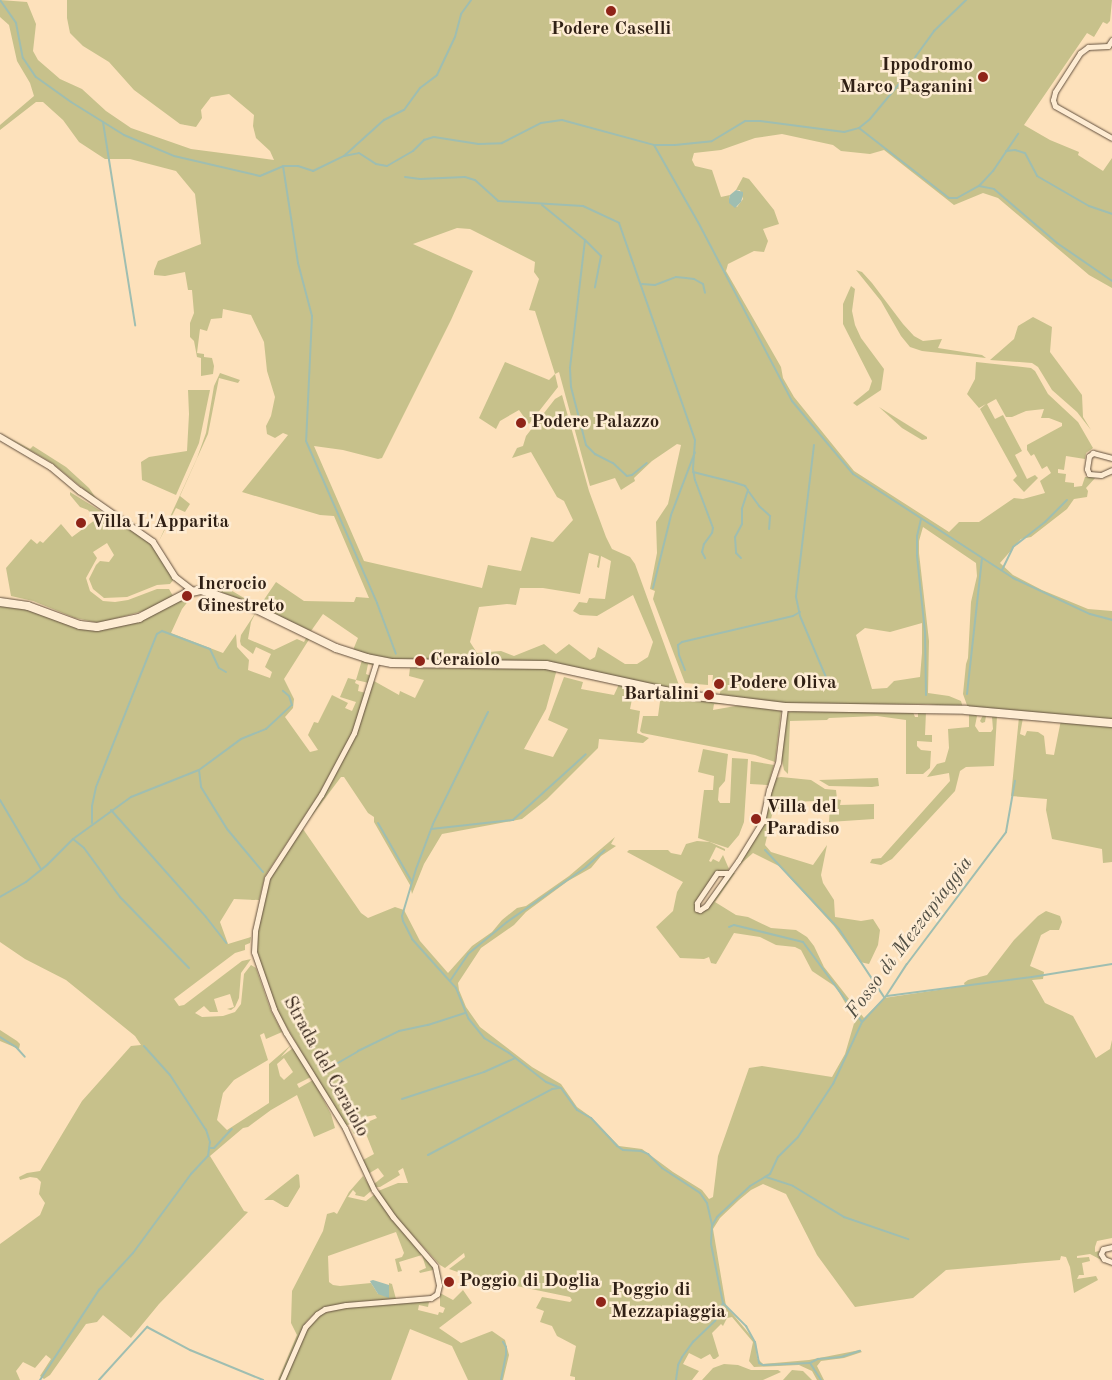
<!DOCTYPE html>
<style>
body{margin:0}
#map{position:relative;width:1112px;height:1380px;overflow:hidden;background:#fde1bb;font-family:"Old Standard TT",serif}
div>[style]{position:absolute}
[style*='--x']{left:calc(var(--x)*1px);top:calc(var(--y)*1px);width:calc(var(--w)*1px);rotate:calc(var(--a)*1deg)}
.green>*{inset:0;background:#c7c18b}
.water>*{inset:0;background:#9fbeb1}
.stream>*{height:2px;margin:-1px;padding:0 1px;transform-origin:1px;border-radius:1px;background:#9fbeb1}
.roads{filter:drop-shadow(0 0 1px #63503e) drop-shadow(0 0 1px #63503e)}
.minor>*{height:5px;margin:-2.5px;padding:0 2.5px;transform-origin:2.5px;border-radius:2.5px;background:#feecd3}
.tertiary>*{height:6px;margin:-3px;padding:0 3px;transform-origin:3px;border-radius:3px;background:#feecd3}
.secondary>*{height:8px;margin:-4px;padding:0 4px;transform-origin:4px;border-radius:4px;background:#feecd3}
.dots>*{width:14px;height:14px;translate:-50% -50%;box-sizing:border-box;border:2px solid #feecd3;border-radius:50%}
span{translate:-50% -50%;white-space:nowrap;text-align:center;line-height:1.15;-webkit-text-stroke:5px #feecd3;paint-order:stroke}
.poi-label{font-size:19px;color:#302015;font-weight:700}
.right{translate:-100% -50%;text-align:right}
.left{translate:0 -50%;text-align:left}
.street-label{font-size:19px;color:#302015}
.water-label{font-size:20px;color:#514f44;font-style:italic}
</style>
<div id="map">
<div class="green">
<div style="clip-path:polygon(evenodd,0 0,27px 2px,36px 24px,33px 51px,38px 60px,60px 79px,82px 89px,106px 111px,131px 128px,191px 149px,274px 160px,270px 151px,256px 138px,253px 126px,254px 115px,229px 94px,211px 97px,201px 110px,202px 118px,196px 127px,180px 124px,134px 90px,109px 62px,83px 46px,70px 33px,67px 18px,67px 0,1112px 0,1110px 21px,1107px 24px,1103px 22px,1094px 37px,1087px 33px,1024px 125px,1050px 140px,1079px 152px,1078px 155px,1103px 171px,1112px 158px,1112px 288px,1089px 275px,998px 198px,983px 193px,954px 205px,884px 150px,870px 154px,841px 151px,833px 145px,782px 134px,755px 138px,721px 150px,694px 153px,692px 160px,695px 166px,712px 170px,721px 197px,730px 195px,729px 199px,737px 207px,743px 199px,740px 190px,736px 190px,743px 177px,749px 179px,774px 210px,779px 224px,763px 229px,768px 241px,764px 252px,754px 251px,728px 264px,726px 271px,781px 367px,783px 378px,794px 397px,854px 471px,949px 532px,959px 522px,979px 522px,1014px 498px,1023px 499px,1045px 493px,1040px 481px,1051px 473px,1047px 466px,1042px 469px,1034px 454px,1031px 456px,1027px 450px,1027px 445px,1062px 426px,1062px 423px,1049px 418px,1041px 418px,1044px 409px,1026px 411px,1012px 417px,1006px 417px,996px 399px,987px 404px,995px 419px,1003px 415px,1022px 451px,1015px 455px,1027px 479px,1035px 475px,1038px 478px,1024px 492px,1013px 480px,1017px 476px,980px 409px,986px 404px,979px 408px,967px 394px,975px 379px,976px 362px,1031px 368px,1035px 371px,1048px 394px,1078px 422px,1093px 448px,1086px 453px,1085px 459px,1066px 456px,1064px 470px,1058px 469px,1058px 473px,1066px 474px,1065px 482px,1074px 483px,1074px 487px,1082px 486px,1085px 477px,1096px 477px,1086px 488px,1088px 491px,1087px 497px,1074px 499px,1067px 509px,1031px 537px,1021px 539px,1000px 563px,1013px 575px,1042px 590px,1088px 609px,1112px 611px,1112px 719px,968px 708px,963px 694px,966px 664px,968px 658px,971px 602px,977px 576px,976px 563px,923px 527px,919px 541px,919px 553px,929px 641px,928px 693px,949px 696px,961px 701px,963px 708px,928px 704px,809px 706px,719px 696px,723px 683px,716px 682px,715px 686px,712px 685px,713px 675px,708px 675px,708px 685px,685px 683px,653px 599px,655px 591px,650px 589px,657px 553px,656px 522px,668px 504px,681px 445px,677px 444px,652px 461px,634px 478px,635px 481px,621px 490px,615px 478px,590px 486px,559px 372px,555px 374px,558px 387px,529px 424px,519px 410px,500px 421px,496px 429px,479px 418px,505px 362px,549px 380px,555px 374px,535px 311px,529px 310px,539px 279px,534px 272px,535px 262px,470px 229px,457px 228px,413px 244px,473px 271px,451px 320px,382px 458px,378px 459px,343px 450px,314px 446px,364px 561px,482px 588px,488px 565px,521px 571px,531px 537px,553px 542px,573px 520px,564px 501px,557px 497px,531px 452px,512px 458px,517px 448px,523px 446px,526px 436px,555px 399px,562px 395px,589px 491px,606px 537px,612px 549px,630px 557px,635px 564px,680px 688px,675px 687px,674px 689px,543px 661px,396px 661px,377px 657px,353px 650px,358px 638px,323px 614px,311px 631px,259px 607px,213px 589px,219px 583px,259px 607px,276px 582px,304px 601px,354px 602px,356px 597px,369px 598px,334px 516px,320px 515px,242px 492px,288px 435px,283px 433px,275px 438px,267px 434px,266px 426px,271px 416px,275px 397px,267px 371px,264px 342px,251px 315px,223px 309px,222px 318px,211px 319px,207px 331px,200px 329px,197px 353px,204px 354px,204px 357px,212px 358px,214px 366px,213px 374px,201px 376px,201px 358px,197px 357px,194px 341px,190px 337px,190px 323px,194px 313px,192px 290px,188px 290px,185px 272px,165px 276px,154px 275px,154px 271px,158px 261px,201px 244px,195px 194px,176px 171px,130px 159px,105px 159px,79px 142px,63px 120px,43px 102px,36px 102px,0 130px,0 125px,34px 96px,30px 83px,17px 61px,9px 25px,0 17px,0 0,589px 553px,599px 556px,597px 567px,599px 568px,601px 556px,611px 561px,605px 599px,589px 598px,587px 603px,579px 602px,573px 611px,580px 615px,597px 616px,633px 595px,653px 642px,648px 657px,637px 664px,625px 664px,598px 647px,595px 657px,590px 660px,569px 644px,556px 654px,544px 644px,514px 656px,501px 651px,477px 653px,470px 642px,479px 607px,507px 604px,516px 605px,520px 588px,543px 588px,580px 594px,589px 553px,0 0,922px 623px,922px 653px,920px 677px,894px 681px,887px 688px,872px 689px,856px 635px,865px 628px,890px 632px,922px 623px)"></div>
<div style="clip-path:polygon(856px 270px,862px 272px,872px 283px,903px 324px,914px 336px,923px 341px,942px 339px,938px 348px,982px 355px,986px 358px,922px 351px,910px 347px,901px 336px,881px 301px)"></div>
<div style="clip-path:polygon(851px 286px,855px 289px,852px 311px,855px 325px,861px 338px,884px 369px,881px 390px,857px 406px,853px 403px,869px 390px,872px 381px,843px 324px,843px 304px)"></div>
<div style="clip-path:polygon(1033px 317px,1052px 327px,1050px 352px,1082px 395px,1083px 417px,1091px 430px,1077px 412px,1052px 390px,1038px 367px,1032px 363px,990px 360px,1014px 339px,1018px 326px)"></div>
<div style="clip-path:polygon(220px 373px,240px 380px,238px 383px,219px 378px,208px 434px,180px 496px,190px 504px,185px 512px,176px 508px,159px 541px,197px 458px,206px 433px,214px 386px)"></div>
<div style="clip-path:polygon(188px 390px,210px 390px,199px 443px,176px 495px,142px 480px,141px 462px,149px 457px,187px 451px,189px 414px)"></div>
<div style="clip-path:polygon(879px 407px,927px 437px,927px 439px,922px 440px,902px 428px)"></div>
<div style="clip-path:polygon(2px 434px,30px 449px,33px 446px,66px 467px,89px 488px,98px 501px,52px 463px)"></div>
<div style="clip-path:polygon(70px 492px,149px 541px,174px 579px,170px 584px,157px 585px,127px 597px,104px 598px,93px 589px,89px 579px,96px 565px,100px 561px,109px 562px,114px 555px,107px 543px,93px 552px,97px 558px,86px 578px,90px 591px,103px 601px,115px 602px,128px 600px,157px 589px,169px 589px,173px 596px,147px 610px,99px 623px,75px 618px,33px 601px,11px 596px,6px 568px,31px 539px,37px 544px,40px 541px,43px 543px,61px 524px,72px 537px,95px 520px,88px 510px,80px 507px,70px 495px)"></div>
<div style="clip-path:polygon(evenodd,193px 595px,182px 609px,171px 633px,223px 653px,236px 634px,237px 647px,249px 660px,248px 670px,270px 678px,272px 672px,265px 667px,271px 654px,256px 647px,253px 654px,241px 645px,240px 641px,241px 635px,256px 612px,251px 622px,248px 639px,274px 650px,297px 639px,304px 642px,307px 636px,310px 638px,284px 679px,294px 699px,293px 708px,285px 717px,310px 752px,318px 750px,308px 735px,314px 722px,318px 723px,332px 695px,348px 703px,345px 708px,352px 711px,356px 702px,340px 697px,348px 678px,356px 680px,362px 660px,374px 663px,374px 665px,368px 664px,366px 674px,371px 676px,369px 683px,356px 680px,355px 683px,359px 685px,358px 691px,366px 693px,352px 733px,319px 794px,265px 876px,259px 900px,234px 899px,220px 922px,228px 944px,251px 937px,250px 943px,245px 945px,245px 950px,235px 953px,174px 999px,179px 1006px,184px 1005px,242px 961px,251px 959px,241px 973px,239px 998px,235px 1007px,231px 1010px,227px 1009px,234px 1007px,230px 994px,214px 999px,218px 1012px,210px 1012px,204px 1006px,195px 1013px,202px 1017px,223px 1016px,235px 1012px,241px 1004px,244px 974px,251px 965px,256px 968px,271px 1011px,282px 1032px,266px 1039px,264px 1033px,260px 1035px,268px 1060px,234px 1080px,223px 1093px,217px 1120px,227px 1130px,269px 1103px,269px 1064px,291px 1045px,281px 1057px,293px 1048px,311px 1077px,297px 1084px,299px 1088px,313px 1080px,331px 1114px,335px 1128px,314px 1137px,297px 1095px,271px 1110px,248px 1127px,243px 1128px,210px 1156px,244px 1211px,248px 1212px,159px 1304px,131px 1338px,103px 1315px,97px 1322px,86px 1324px,50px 1375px,44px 1379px,40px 1376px,51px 1359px,46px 1355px,35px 1368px,23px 1362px,16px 1371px,20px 1380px,0 1380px,0 1244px,40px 1215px,45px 1203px,39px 1194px,41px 1182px,37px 1178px,30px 1177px,20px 1180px,19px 1177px,27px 1173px,40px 1171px,82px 1101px,131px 1046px,141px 1045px,135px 1036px,66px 980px,25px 959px,0 942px,0 605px,25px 609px,85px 630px,99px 630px,131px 624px,193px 595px,284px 1058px,293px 1072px,284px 1080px,280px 1076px,277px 1064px,284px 1058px)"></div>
<div style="clip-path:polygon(410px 668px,557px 669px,546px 709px,524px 749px,553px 757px,568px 729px,548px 720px,564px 677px,583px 682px,581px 689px,614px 695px,620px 682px,645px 690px,643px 700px,632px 699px,630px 709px,640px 711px,637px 733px,649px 738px,643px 743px,599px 739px,598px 748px,547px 799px,522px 819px,442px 834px,424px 864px,412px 894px,410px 885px,374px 822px,374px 817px,368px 813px,344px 777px,341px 777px,311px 817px,356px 734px,374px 681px,399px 695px,400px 691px,415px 698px,424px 680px,409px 676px)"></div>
<div style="clip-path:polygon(661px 694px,685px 699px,735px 704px,714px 704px,713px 710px,741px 705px,781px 711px,775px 762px,755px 755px,642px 733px,640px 731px,643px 716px,658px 716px)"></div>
<div style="clip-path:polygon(793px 711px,913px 712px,915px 717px,918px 717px,918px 712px,926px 712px,925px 735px,932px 735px,932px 742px,917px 741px,917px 746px,921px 750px,931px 751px,930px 768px,923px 774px,906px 774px,906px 720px,877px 716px,829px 718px,827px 720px,790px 721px,788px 774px,784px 770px,781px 756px,786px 713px)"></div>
<div style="clip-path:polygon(969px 714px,975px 714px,977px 716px,975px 726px,979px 732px,991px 732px,993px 729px,992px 717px,986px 716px,985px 722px,982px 723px,980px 721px,983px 715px,997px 716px,994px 766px,966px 767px,960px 771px,955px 791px,892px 859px,881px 865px,870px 863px,872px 859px,881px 858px,950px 781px,949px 773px,927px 777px,937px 764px,945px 762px,949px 748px,948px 729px,969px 727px)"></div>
<div style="clip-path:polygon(1019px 717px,1023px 718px,1020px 734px,1025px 736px,1027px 731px,1038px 732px,1044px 736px,1046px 754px,1054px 755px,1061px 720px,1090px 722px,1095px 726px,1099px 724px,1112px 725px,1112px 862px,1103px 863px,1102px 849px,1052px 839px,1046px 810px,1047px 799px,1011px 796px)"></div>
<div style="clip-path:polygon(703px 749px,728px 754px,725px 781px,719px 788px,718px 800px,720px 803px,730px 803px,732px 758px,748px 759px,744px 822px,739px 835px,728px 848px,698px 838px,704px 790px,713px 790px,714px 776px,698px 772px)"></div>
<div style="clip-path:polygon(751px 761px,774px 765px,768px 785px,750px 784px)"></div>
<div style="clip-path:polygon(781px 777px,811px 780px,825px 789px,836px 790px,837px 799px,841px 800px,840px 805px,874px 804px,874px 819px,829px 822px,830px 804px,815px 801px,794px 802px,792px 810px,776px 809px,772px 815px,765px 845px,771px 852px,813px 865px,827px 845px,821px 875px,823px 883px,834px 900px,835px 917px,861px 921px,873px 919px,880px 930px,878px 945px,869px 964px,860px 962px,834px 926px,779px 866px,753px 853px,735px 869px,764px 823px,775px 778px)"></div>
<div style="clip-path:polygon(878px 778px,879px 786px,872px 787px,829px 786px,819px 780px)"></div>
<div style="clip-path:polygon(303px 829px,361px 913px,368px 918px,395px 907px,404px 910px,420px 941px,448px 973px,472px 946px,492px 932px,502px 920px,517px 908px,526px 906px,569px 876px,615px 837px,611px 844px,616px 846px,601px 856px,591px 868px,568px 881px,526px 912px,514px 925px,481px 948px,458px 983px,459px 990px,466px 1007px,480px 1027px,532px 1067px,561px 1084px,577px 1107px,591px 1117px,619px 1146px,642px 1149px,673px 1172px,702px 1190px,709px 1199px,713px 1197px,718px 1156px,749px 1068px,762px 1066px,832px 1077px,845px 1054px,855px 1020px,836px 987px,812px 971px,801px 950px,795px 947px,776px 945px,760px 937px,734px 933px,716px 964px,711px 963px,709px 957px,704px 959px,680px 958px,656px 927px,673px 911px,677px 892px,683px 882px,627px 852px,629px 850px,668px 850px,671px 853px,681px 855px,686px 844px,697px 841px,710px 842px,725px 849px,725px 851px,716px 847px,709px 861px,711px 862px,713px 859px,719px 862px,723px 855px,729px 869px,726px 871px,716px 871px,696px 901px,700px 911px,731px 872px,735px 873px,715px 902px,736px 915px,748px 917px,771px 928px,796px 930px,807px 937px,814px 946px,824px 967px,864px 1018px,884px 998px,965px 986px,964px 983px,968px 980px,987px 975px,1014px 940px,1038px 916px,1046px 911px,1060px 916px,1062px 922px,1059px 930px,1050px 930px,1041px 935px,1030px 966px,1044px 972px,1043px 979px,1032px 980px,1045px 1003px,1073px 1016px,1096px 1058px,1110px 1049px,1112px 1040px,1112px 1238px,1097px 1241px,1095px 1247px,1095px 1252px,1099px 1251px,1098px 1256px,1107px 1263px,1090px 1254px,1077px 1256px,1077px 1258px,1089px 1257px,1090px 1261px,1082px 1263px,1084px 1275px,1079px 1275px,1077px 1279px,1096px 1276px,1098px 1280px,1074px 1293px,1070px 1267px,1066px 1257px,1061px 1256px,1060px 1260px,946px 1270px,913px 1298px,855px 1307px,817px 1255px,786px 1194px,763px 1184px,751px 1190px,739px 1200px,720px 1218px,713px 1229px,726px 1306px,756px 1342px,757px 1358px,763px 1364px,809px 1360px,860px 1350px,862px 1352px,844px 1358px,821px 1361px,817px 1366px,824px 1380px,817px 1380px,812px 1371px,799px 1365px,754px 1367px,749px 1361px,753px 1342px,732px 1317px,727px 1318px,723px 1326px,721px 1324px,712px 1333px,719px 1356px,715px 1359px,713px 1359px,710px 1354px,701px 1359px,689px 1353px,683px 1364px,699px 1371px,692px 1380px,575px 1380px,575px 1377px,570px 1376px,576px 1346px,557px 1336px,552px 1326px,540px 1322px,544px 1311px,536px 1308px,542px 1297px,570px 1302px,572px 1300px,570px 1297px,472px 1277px,449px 1269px,465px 1257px,464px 1253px,445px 1268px,440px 1265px,393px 1214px,378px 1191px,398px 1183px,408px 1183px,403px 1168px,398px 1171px,400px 1175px,380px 1187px,375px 1187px,374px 1184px,384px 1176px,378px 1168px,368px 1174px,363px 1160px,374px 1154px,364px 1129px,354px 1134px,351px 1129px,377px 1118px,375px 1115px,365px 1117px,348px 1125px,344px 1124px,276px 1009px,257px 957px,256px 946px,261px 910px,272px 874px)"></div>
<div style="clip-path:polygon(0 1030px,17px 1041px,20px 1044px,19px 1049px,0 1041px)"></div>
<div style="clip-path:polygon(297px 1174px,299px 1175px,300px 1187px,288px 1207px,285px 1207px,273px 1200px,264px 1200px)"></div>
<div style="clip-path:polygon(363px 1176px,371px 1188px,371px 1191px,364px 1197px,355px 1195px,356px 1193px,353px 1190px,348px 1197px,366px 1201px,375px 1194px,433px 1266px,433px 1270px,420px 1273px,419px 1271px,426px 1268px,422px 1255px,399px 1262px,402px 1271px,398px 1272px,395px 1259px,402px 1257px,404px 1253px,396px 1232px,328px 1256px,329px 1282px,333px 1285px,340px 1286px,371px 1283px,378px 1294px,389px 1289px,389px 1283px,392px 1284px,396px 1299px,356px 1302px,314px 1314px,306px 1322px,280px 1380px,278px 1380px,297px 1335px,291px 1323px,292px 1291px,323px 1231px,327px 1214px,334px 1212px,337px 1214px,349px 1192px)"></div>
<div style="clip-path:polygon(463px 1290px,472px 1303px,439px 1328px,461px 1343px,492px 1331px,505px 1340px,509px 1355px,503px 1380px,468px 1380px,452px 1346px,410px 1329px,391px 1380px,285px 1380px,307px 1329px,318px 1315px,345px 1307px,426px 1301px,429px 1302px,428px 1307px,419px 1305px,418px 1310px,438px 1315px,439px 1312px,443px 1313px,445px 1308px,440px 1306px,440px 1293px,453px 1300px)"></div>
<div style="clip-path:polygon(724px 1364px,738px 1365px,751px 1370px,778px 1370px,781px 1372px,763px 1380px,702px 1380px,713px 1368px)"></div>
<div style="clip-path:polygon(792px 1370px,803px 1371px,812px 1380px,783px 1380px)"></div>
</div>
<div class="water">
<div style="clip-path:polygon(736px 190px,743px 192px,743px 195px,741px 202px,735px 208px,729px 203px,729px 199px,730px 195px)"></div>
<div style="clip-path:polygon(373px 1280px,389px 1285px,389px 1298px,378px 1294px,371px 1283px,370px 1281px)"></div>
</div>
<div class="stream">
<div style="--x:0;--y:0;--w:28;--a:55"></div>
<div style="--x:16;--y:23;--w:36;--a:79"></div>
<div style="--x:23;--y:58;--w:23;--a:56"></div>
<div style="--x:36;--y:77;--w:43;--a:35.5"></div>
<div style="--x:71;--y:102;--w:62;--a:31.9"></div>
<div style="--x:124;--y:135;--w:54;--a:22.8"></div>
<div style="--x:174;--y:156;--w:88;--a:13.1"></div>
<div style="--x:260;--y:176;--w:25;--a:-23"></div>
<div style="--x:283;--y:166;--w:15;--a:0"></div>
<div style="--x:298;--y:166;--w:16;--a:18"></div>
<div style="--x:313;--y:171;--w:34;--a:-26"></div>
<div style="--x:344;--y:156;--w:15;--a:-11"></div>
<div style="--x:359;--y:153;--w:20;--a:33"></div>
<div style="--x:376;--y:164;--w:11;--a:10"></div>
<div style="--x:387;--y:166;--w:30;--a:-30"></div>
<div style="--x:413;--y:151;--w:16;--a:-45"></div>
<div style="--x:424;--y:140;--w:10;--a:-17"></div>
<div style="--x:434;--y:137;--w:45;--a:9"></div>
<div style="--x:478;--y:144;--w:24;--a:-2"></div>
<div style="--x:502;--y:143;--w:44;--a:-27.1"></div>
<div style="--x:541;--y:123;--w:21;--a:-8"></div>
<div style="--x:562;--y:120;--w:95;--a:15.2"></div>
<div style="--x:654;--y:145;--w:21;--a:0"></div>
<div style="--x:675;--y:145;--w:37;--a:-6"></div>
<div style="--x:712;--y:141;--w:39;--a:-31"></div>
<div style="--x:745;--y:121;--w:15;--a:0"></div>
<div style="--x:760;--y:121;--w:85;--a:7.5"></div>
<div style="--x:844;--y:132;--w:16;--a:-15"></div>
<div style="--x:859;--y:128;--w:14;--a:-39"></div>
<div style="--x:870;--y:119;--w:60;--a:-50.4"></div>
<div style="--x:908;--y:73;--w:19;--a:-65"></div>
<div style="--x:916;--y:56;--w:31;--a:-54"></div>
<div style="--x:934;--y:31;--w:45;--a:-44.1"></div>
<div style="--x:103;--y:122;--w:206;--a:81"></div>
<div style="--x:859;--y:128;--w:114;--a:37.9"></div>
<div style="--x:949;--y:198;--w:8;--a:0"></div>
<div style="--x:957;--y:198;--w:25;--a:-29"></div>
<div style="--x:979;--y:186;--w:15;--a:11"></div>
<div style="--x:994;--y:189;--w:83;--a:40.6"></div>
<div style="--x:1057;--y:243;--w:67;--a:34.6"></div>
<div style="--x:654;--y:145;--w:89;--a:60.3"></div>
<div style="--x:698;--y:222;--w:202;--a:62.3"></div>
<div style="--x:792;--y:401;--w:95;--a:50.1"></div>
<div style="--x:853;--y:474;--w:191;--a:33"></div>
<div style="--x:1013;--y:578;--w:85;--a:25.1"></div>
<div style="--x:1090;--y:614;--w:23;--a:15"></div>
<div style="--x:1006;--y:151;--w:9;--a:-6"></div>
<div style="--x:1015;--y:150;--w:10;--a:17"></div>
<div style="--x:1025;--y:153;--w:26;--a:62"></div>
<div style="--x:1037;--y:176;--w:60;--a:30"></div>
<div style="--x:1089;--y:206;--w:24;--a:19"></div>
<div style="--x:344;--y:156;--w:54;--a:-42"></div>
<div style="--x:384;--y:120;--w:22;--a:-27"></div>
<div style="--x:404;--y:110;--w:27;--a:-54"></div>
<div style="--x:420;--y:88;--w:21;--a:-37"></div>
<div style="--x:437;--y:75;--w:42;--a:-64.7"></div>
<div style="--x:455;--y:37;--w:24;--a:-75"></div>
<div style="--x:461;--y:14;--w:17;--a:-54"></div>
<div style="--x:283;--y:166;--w:98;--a:81.2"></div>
<div style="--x:298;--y:263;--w:55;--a:75.2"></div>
<div style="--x:312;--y:316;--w:125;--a:92.7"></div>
<div style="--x:306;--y:441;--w:177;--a:66.3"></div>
<div style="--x:377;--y:603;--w:54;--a:69.6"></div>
<div style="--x:405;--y:177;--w:15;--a:8"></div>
<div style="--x:420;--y:179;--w:45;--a:-2.5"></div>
<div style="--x:465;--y:177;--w:10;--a:17"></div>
<div style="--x:475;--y:180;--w:31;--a:42"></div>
<div style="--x:498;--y:201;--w:85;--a:3.4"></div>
<div style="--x:583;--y:206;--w:40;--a:25"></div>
<div style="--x:619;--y:223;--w:230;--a:70.7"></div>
<div style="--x:695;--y:440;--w:29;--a:94"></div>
<div style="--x:693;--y:469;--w:11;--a:80"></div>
<div style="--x:695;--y:480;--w:51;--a:69.4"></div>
<div style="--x:713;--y:528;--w:5;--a:101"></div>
<div style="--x:712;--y:533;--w:14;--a:126"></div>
<div style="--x:704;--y:544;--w:8;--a:104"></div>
<div style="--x:702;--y:552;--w:7;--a:63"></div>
<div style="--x:979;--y:186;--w:21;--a:-47"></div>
<div style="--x:993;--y:171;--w:45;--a:-56"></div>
<div style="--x:542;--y:205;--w:55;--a:39.1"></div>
<div style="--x:585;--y:240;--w:129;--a:96.7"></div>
<div style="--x:570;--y:368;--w:19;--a:87"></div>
<div style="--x:571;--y:387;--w:60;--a:75.5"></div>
<div style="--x:586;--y:445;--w:13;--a:45"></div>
<div style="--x:595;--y:454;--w:20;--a:27"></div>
<div style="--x:613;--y:463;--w:19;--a:43"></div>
<div style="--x:627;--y:476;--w:5;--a:-11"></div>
<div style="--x:632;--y:475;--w:19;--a:-39"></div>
<div style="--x:585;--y:240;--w:23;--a:45"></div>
<div style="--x:601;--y:256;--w:32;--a:101"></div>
<div style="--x:642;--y:284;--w:13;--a:4"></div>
<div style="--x:655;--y:285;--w:22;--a:-21"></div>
<div style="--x:676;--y:277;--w:10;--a:6"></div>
<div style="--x:686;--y:278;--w:8;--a:7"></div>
<div style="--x:694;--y:279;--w:10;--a:29"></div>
<div style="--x:703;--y:284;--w:9;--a:77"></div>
<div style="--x:814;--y:445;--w:153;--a:96.8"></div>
<div style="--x:796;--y:597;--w:19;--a:78"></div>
<div style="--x:800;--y:616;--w:79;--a:67"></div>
<div style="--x:693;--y:472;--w:41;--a:14"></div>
<div style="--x:733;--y:482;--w:13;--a:18"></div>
<div style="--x:745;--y:486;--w:5;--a:53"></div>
<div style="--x:748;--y:490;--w:20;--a:108"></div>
<div style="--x:742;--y:509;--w:15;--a:90"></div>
<div style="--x:742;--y:524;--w:15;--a:118"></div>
<div style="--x:735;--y:537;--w:16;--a:86"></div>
<div style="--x:736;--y:553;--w:7;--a:45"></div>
<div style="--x:749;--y:492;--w:17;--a:54"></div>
<div style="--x:759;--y:506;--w:15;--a:42"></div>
<div style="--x:770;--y:516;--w:13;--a:94"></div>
<div style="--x:921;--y:519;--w:17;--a:103"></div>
<div style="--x:917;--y:536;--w:20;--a:90"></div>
<div style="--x:917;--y:556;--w:76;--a:84"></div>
<div style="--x:925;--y:632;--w:63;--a:89.1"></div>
<div style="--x:1002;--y:570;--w:25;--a:-64"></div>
<div style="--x:1013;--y:547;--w:41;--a:-38"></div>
<div style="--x:1045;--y:522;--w:31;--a:-45"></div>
<div style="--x:653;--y:588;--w:75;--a:-76.1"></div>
<div style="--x:671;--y:515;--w:67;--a:-69.1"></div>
<div style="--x:685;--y:670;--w:16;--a:-112"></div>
<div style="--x:679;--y:655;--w:10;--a:-96"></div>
<div style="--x:678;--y:645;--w:5;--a:-37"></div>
<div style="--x:682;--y:642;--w:114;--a:-13.2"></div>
<div style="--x:793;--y:616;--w:8;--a:-30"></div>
<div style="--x:967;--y:694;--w:136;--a:-83.7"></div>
<div style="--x:488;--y:712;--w:125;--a:116.2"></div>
<div style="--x:433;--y:824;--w:48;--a:110.7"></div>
<div style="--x:416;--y:869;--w:49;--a:106.6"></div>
<div style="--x:402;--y:916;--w:5;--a:79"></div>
<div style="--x:403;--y:921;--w:20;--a:63"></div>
<div style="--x:412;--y:939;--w:66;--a:48.1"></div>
<div style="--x:456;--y:988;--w:32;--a:68"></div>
<div style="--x:468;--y:1018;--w:26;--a:51"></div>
<div style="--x:484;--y:1038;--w:29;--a:31"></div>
<div style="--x:509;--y:1053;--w:47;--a:38.1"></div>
<div style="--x:546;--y:1082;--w:16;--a:22"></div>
<div style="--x:561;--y:1088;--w:27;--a:54"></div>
<div style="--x:577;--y:1110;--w:16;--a:30"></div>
<div style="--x:591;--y:1118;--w:38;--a:47"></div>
<div style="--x:617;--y:1146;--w:7;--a:34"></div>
<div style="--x:623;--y:1150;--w:18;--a:3"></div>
<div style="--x:641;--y:1151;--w:8;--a:23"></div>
<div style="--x:648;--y:1154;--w:20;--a:45"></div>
<div style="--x:662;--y:1168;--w:45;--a:33.3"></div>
<div style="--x:700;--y:1193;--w:12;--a:55"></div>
<div style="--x:707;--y:1203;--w:23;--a:77"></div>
<div style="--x:199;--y:770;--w:17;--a:83"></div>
<div style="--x:201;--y:787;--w:49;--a:58.2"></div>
<div style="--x:227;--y:829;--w:56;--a:50.1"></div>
<div style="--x:0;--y:800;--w:80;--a:59.3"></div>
<div style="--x:111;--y:810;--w:143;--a:48.4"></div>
<div style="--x:206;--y:917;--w:33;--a:52"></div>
<div style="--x:92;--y:823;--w:17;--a:-90"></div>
<div style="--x:92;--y:806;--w:19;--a:-78"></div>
<div style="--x:96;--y:787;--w:165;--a:-68.3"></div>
<div style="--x:157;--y:634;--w:6;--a:-31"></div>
<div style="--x:162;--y:631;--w:51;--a:20.6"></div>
<div style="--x:210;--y:649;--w:21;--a:65"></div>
<div style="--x:219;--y:668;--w:8;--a:30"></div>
<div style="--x:378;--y:823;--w:68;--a:60"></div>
<div style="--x:431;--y:829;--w:82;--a:-6.3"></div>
<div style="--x:513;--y:820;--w:98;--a:-42.1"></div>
<div style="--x:73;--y:839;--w:14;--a:39"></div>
<div style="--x:84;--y:848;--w:61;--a:53.7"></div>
<div style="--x:120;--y:897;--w:99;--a:45.8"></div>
<div style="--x:765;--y:850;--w:108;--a:46.9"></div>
<div style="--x:839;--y:929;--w:82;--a:56.5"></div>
<div style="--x:0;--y:897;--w:30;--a:-30"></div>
<div style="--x:26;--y:882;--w:28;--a:-39"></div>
<div style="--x:48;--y:864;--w:35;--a:-45"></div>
<div style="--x:73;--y:839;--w:72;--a:-35.9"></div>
<div style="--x:131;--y:797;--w:73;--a:-21.7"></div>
<div style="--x:199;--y:770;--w:52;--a:-36.4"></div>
<div style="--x:241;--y:739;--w:27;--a:-22"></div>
<div style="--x:266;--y:729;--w:35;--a:-43"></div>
<div style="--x:292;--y:705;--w:9;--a:-108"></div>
<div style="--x:289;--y:696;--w:8;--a:-140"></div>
<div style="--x:729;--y:927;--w:5;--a:-22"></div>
<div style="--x:734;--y:925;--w:71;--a:13.8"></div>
<div style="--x:803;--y:942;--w:99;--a:53.6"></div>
<div style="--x:450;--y:981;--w:32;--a:-56"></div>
<div style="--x:468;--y:954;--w:50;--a:-39.4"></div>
<div style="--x:507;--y:922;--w:96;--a:-34.8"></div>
<div style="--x:586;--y:867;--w:25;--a:-42"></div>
<div style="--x:887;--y:996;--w:146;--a:-7.5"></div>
<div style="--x:1032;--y:977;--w:81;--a:-9.2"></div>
<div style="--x:0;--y:1037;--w:19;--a:32"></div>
<div style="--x:16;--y:1047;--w:13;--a:48"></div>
<div style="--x:324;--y:1071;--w:39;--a:-30"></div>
<div style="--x:358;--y:1051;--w:46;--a:-26"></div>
<div style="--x:399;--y:1031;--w:30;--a:-12"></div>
<div style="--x:428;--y:1025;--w:39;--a:-18"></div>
<div style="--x:402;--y:1099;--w:86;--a:-18.2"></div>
<div style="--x:484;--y:1072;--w:34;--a:-24"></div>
<div style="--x:210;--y:1148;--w:4;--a:0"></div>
<div style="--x:214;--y:1148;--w:26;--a:-47"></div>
<div style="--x:428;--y:1155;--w:140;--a:-28"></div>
<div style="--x:552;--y:1089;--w:7;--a:-8"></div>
<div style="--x:766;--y:1177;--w:28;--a:18"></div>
<div style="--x:793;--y:1186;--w:60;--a:31.3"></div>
<div style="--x:844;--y:1217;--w:68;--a:19"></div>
<div style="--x:723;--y:1303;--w:33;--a:45"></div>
<div style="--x:746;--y:1326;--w:18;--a:61"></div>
<div style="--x:755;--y:1342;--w:21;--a:79"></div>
<div style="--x:759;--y:1363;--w:4;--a:27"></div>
<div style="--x:763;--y:1365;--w:47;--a:-2.4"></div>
<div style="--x:810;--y:1363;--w:20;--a:57"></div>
<div style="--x:810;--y:1363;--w:9;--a:-27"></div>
<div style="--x:818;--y:1359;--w:23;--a:-5"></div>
<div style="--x:841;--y:1357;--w:20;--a:-18"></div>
<div style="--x:40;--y:1380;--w:108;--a:-56.8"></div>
<div style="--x:99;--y:1290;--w:50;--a:-47.4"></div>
<div style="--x:133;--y:1253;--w:98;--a:-53.7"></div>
<div style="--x:191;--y:1174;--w:25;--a:-47"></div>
<div style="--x:208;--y:1156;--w:14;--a:-82"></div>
<div style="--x:210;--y:1142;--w:13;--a:-108"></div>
<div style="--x:206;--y:1130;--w:66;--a:-123.2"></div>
<div style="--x:170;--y:1075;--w:39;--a:-132"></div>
<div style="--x:99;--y:1380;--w:72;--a:-47.8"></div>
<div style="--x:147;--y:1327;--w:49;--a:28.1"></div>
<div style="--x:190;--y:1350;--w:79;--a:22.3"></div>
<div style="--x:501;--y:1380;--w:25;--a:-79"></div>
<div style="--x:506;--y:1355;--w:8;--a:-90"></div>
<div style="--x:506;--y:1347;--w:6;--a:-121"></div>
<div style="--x:676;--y:1380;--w:15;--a:-82"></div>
<div style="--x:678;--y:1365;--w:9;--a:-63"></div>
<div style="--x:682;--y:1357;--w:19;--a:-54"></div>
<div style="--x:693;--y:1342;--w:30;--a:-44"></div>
<div style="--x:715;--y:1321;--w:20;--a:-66"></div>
<div style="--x:723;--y:1303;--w:60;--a:-101.5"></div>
<div style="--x:711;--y:1244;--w:18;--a:-87"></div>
<div style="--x:712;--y:1226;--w:10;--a:-61"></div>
<div style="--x:717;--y:1217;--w:45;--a:-43.2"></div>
<div style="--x:750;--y:1186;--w:23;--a:-31"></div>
<div style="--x:770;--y:1174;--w:19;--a:-65"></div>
<div style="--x:778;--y:1157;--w:28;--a:-45"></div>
<div style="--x:798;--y:1137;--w:64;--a:-56.6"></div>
<div style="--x:833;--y:1084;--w:68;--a:-64.9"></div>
<div style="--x:862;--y:1022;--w:35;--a:-47"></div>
<div style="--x:886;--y:996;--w:38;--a:-57"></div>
<div style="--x:907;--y:964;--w:165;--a:-53.1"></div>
<div style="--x:1006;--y:832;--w:52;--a:-80"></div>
</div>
<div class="roads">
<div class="minor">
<div style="--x:1112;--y:40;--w:7;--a:124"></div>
<div style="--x:1108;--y:46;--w:20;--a:177"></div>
<div style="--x:1088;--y:47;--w:10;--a:143"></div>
<div style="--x:1080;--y:53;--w:46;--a:122.7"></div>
<div style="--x:1055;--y:92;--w:8;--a:104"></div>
<div style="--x:1053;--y:100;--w:6;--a:72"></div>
<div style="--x:1055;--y:106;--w:65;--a:29.3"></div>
<div style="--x:1112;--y:458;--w:20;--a:-165"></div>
<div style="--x:1093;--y:453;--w:5;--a:143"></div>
<div style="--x:1089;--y:456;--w:13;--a:99"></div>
<div style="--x:1087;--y:469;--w:5;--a:68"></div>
<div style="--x:1089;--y:474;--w:12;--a:5"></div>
<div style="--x:1101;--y:475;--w:12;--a:-24"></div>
<div style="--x:728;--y:873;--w:11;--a:180"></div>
<div style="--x:717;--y:873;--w:36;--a:124"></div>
<div style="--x:697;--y:903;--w:6;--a:90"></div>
<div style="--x:697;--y:909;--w:3;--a:18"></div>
<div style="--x:700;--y:910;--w:7;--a:-34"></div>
<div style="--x:706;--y:906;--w:55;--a:-54.6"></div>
<div style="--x:738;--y:861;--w:46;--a:-58.4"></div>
<div style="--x:762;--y:822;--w:33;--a:-78"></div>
<div style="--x:769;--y:790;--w:28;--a:-72"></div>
<div style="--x:778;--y:763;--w:56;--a:-82.9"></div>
<div style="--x:1112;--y:1247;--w:9;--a:167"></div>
<div style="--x:1103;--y:1249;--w:5;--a:112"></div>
<div style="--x:1101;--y:1254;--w:6;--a:59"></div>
<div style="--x:1104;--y:1259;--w:9;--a:21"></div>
<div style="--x:282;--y:1380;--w:58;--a:-66.5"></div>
<div style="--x:305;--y:1327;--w:18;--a:-47"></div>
<div style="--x:317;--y:1314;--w:9;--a:-32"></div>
<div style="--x:325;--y:1309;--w:21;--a:-11"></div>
<div style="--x:346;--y:1305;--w:85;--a:-4.7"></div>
<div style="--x:431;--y:1298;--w:7;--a:-34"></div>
<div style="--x:437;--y:1294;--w:9;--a:-77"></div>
<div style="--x:439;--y:1285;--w:19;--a:-102"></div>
<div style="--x:435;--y:1266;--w:65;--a:-130.6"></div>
<div style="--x:393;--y:1217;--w:33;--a:-125"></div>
<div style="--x:374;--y:1190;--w:68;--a:-115.1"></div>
<div style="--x:345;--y:1128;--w:112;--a:-121.8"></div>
<div style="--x:286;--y:1033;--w:27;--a:-117"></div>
<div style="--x:274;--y:1009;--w:60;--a:-109.3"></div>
<div style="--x:254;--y:952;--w:21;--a:-87"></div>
<div style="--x:255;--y:931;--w:54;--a:-77.2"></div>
<div style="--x:267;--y:878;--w:99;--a:-57"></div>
<div style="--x:321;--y:795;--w:70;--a:-62"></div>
<div style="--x:354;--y:733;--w:77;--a:-72.5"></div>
</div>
<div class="tertiary">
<div style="--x:0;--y:437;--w:59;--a:30.5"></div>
<div style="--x:51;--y:467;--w:38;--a:40"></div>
<div style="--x:80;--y:491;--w:89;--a:34.9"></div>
<div style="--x:153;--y:542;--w:41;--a:57.8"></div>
<div style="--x:175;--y:577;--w:23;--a:38"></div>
</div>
<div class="secondary">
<div style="--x:0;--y:602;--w:28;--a:8"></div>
<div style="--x:28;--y:606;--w:55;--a:20.1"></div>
<div style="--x:80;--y:625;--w:17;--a:7"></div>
<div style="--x:97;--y:627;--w:43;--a:-12.1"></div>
<div style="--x:139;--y:618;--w:54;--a:-27.5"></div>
<div style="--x:187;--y:593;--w:14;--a:-12"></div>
<div style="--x:201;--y:590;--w:58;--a:19.1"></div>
<div style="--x:256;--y:609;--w:89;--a:26"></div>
<div style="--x:336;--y:648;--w:32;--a:18"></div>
<div style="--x:366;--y:658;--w:26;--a:11"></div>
<div style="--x:392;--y:663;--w:154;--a:0.7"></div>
<div style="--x:546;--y:665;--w:136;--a:12.3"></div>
<div style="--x:679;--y:694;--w:107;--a:7"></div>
<div style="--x:785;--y:707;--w:181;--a:0.9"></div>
<div style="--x:966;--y:710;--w:147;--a:5.1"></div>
</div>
</div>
<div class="dots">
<div style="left:611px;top:11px;background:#8f2418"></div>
<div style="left:983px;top:77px;background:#8f2418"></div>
<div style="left:521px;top:423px;background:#8f2418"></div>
<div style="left:81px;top:523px;background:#8f2418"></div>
<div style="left:187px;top:596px;background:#8f2418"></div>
<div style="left:420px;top:661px;background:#8f2418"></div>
<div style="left:719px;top:684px;background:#8f2418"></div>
<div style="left:709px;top:695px;background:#8f2418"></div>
<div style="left:756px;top:819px;background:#8f2418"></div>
<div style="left:449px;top:1282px;background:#8f2418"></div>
<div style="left:601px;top:1302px;background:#8f2418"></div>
</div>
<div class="poi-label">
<span style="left:611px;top:30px">Podere Caselli</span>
<span class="right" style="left:973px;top:77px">Ippodromo<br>Marco Paganini</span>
<span class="left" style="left:531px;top:423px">Podere Palazzo</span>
<span class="left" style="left:91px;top:523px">Villa L'Apparita</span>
<span class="left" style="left:197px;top:596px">Incrocio<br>Ginestreto</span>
<span class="left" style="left:430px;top:661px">Ceraiolo</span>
<span class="left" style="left:729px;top:684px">Podere Oliva</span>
<span class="right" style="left:699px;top:695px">Bartalini</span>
<span class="left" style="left:766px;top:819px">Villa del<br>Paradiso</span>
<span class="left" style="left:459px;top:1282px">Poggio di Doglia</span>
<span class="left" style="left:611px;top:1302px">Poggio di<br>Mezzapiaggia</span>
</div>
<div class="street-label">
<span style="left:325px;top:1067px;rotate:61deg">Strada del Ceraiolo</span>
</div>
<div class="water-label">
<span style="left:910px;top:938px;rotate:-53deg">Fosso di Mezzapiaggia</span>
</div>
</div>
